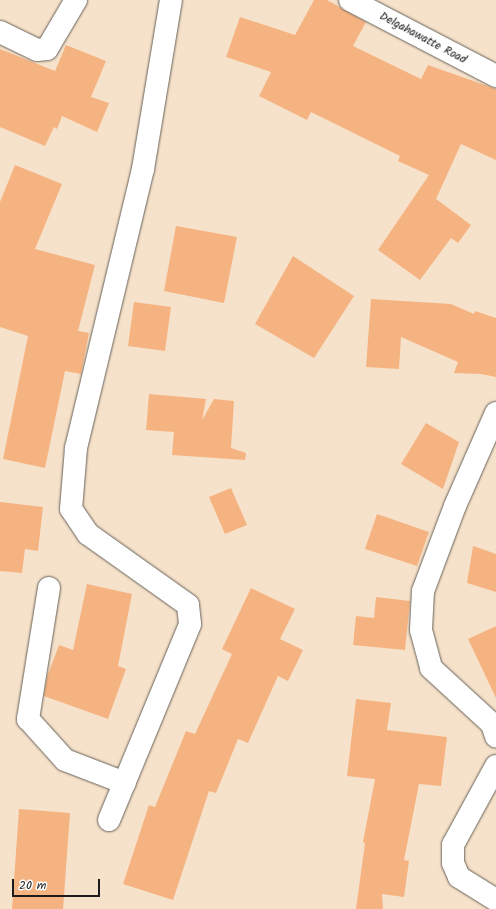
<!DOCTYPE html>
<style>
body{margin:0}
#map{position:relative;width:496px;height:909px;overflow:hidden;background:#f6e2ca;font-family:Kalam,sans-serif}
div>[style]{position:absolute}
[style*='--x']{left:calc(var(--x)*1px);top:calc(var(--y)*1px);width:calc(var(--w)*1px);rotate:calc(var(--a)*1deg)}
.building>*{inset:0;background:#f6b382}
.roads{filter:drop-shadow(0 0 1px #686159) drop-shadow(0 0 1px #686159)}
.minor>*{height:22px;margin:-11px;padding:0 11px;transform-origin:11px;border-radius:11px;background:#fff}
span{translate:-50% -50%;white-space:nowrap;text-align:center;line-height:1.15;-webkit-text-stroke:3px #fff;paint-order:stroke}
.street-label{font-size:12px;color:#1c1c1c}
.scale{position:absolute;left:12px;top:879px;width:88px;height:18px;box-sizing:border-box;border:2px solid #1c1c1c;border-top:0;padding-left:5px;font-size:12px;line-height:14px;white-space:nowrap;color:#1c1c1c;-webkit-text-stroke:3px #fff;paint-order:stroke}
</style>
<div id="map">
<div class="building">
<div style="clip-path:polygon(314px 0,327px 0,366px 22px,353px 46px,421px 79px,428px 65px,496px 89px,496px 160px,461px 144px,436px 199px,471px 225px,458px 243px,451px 238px,420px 280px,378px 250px,429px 175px,398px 161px,400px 156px,311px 112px,307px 120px,259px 96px,271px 72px,226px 57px,240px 17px,295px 35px)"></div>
<div style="clip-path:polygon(66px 45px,106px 61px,91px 97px,109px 103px,97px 132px,62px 116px,57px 129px,54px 127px,45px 146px,0 127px,0 49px,55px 71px)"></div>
<div style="clip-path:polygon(15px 165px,62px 184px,35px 249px,95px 265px,78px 331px,89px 333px,81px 374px,65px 371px,45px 468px,3px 459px,28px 336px,0 327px,0 202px)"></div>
<div style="clip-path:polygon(176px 226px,237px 237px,224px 303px,164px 291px)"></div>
<div style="clip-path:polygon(293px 256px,354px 296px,314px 358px,255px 324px)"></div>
<div style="clip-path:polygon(371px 299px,451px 304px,474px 314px,475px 311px,496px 318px,496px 377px,481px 374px,454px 373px,458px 362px,401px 337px,399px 369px,366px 367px)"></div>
<div style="clip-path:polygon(134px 302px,171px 307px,165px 351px,128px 346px)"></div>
<div style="clip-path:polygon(149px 394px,206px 399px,202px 420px,214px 399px,234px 401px,231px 448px,246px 453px,245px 460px,172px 455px,174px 432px,146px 430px)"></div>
<div style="clip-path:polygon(426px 423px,459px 442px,443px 489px,401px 464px)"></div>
<div style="clip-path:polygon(231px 488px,247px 525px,225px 534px,209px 497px)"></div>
<div style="clip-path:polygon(0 502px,43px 507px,38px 551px,25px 549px,22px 573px,0 571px)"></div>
<div style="clip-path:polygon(377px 514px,429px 532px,417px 566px,365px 549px)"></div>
<div style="clip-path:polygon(473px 546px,496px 554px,496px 592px,467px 583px)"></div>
<div style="clip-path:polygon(87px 584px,132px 594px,118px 666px,126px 669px,108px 719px,44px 696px,47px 677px,59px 645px,73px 650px)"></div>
<div style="clip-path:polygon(251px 588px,295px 609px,280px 639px,303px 650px,288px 681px,278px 676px,248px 743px,238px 739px,216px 793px,209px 791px,173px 900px,123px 884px,149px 805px,155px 807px,186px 731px,195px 734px,232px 654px,222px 649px)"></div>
<div style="clip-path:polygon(376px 597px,410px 601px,405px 650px,353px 645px,356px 616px,374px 618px)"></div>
<div style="clip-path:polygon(496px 626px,496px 698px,468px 639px)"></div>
<div style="clip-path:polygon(356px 699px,391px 703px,387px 730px,447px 737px,441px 786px,419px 784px,404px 860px,409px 861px,404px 897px,382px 894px,383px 909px,356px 909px,365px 843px,363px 842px,375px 779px,347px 776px)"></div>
<div style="clip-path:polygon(19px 809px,70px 813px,63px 909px,12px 909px)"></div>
</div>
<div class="roads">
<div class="minor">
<div style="--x:350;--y:0;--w:165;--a:27.5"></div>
<div style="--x:0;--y:32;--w:41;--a:25.9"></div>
<div style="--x:37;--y:50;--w:10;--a:-6"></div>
<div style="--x:47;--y:49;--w:57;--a:-59.4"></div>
<div style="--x:496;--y:413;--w:102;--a:113.8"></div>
<div style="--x:455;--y:506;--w:91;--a:110.6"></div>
<div style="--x:423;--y:591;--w:39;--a:93"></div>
<div style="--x:421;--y:630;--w:39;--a:75"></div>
<div style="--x:431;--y:668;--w:83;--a:42.6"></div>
<div style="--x:492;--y:724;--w:13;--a:72"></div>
<div style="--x:49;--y:588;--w:133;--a:99.1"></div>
<div style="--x:28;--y:719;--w:55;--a:47.9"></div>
<div style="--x:65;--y:760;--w:64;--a:21"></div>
<div style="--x:496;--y:766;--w:90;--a:118.6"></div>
<div style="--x:453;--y:845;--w:18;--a:90"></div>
<div style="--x:453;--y:863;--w:15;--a:67"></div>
<div style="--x:459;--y:877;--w:44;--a:31.9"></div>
<div style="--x:109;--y:820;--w:212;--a:-67.5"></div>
<div style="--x:190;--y:624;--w:19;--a:-96"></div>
<div style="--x:188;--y:605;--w:123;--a:-144.6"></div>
<div style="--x:88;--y:534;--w:30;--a:-124"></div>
<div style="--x:71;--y:509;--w:61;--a:-85.3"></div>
<div style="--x:76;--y:448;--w:287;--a:-76.5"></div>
<div style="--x:143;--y:169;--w:171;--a:-80.6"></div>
</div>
</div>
<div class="street-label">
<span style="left:423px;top:38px;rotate:28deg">Delgahawatte Road</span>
</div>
<div class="scale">20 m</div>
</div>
